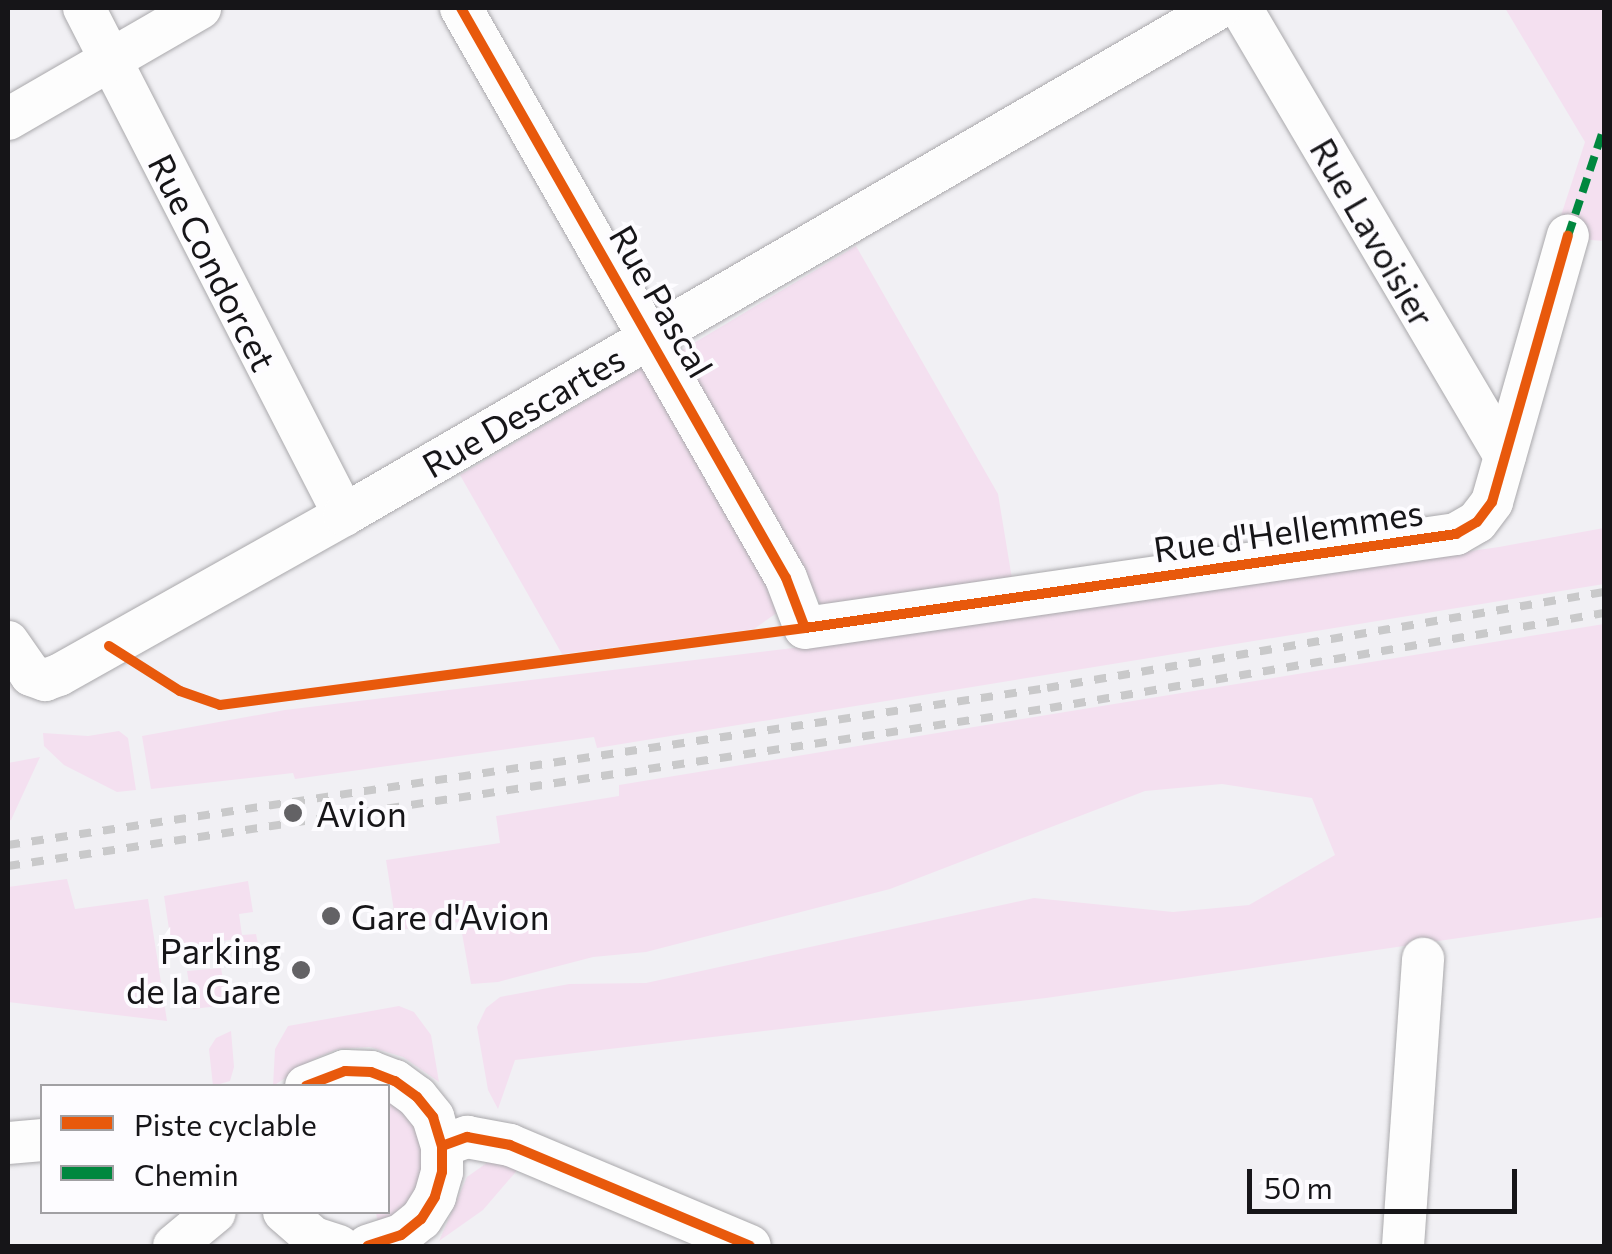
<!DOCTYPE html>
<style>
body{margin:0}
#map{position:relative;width:1612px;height:1254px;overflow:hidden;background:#f1f0f4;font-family:Commissioner,sans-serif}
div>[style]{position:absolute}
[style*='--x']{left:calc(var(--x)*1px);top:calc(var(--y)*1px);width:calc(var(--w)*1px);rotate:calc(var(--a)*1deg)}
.green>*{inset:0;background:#f4e0f0}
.roads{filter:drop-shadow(0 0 2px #aaa9ac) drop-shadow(0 0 2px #aaa9ac)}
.minor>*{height:42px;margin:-21px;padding:0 21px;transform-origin:21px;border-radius:21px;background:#fdfdfd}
.rail>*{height:8px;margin-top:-4px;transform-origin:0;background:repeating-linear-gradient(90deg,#c9c9ca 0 12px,transparent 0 24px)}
.quiet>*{height:8px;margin-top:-4px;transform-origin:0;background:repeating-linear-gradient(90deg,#00873e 0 15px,transparent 0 23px)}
.cycleway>*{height:10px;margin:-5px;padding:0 5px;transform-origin:5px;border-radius:5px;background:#e8590c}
.dots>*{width:28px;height:28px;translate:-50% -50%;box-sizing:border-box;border:5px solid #fdfcff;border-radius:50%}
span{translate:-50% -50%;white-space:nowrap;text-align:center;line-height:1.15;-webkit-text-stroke:8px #fdfcff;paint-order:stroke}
.street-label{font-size:35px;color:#161518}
.poi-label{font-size:35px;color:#161518}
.left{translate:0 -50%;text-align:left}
.right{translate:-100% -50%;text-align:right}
.frame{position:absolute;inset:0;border:10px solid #161518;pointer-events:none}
.legend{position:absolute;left:40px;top:1084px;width:350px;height:130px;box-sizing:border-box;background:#fdfcff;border:2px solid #a1a0a3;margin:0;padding:12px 18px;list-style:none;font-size:30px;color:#161518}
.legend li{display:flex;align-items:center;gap:20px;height:50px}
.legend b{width:50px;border:2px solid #a1a0a3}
.scale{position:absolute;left:1247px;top:1169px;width:270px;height:45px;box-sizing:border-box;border:5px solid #161518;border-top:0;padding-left:12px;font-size:30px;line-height:35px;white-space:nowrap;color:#161518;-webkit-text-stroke:8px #fdfcff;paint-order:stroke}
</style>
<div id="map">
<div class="green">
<div style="clip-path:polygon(1505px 8px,1604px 8px,1604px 241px,1554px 237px,1585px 142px)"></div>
<div style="clip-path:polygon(856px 246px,998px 494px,1013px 585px,822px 606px,674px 355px)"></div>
<div style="clip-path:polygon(643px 367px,778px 601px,778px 612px,754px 629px,562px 654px,460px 475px)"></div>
<div style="clip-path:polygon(1604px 528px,1604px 584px,597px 748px,594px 737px,295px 779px,293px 773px,151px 789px,142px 736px,285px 710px,793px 648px,1499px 547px)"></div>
<div style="clip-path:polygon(1604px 624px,1604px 917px,1046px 998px,515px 1060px,498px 1109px,488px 1090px,477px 1027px,486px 1008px,500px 997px,569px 984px,646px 983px,1034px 898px,1173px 912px,1249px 905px,1335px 855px,1312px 798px,1222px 784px,1145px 791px,890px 889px,646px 952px,593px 957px,498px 982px,471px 984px,460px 922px,397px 930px,386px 860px,500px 843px,496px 816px,619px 796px,619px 785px)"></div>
<div style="clip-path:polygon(119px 731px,128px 738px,136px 790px,117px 792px,64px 765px,44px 746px,43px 733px,88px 736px)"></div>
<div style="clip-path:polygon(40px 757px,11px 820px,8px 821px,8px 763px)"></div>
<div style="clip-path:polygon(67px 879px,75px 909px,148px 899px,167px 1021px,8px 1002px,8px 887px)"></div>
<div style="clip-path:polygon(248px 881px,253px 912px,239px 914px,242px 935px,256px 934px,259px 949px,245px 952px,242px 938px,172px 949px,164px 896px)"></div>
<div style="clip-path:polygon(221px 968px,227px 1005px,193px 1009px,187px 971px)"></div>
<div style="clip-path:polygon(399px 1006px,414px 1012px,431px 1035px,439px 1082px,403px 1057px,370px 1047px,338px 1049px,316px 1058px,273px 1086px,275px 1049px,288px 1026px)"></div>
<div style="clip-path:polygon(231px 1031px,234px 1067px,230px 1081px,213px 1086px,209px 1049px,216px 1038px)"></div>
<div style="clip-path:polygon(388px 1095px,396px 1099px,428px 1148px,412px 1204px,378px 1226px,376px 1212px,388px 1212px)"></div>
<div style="clip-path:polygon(488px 1162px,520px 1167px,483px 1210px,439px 1241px,467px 1177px)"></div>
</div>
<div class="roads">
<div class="minor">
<div style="--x:84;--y:8;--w:570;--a:62.85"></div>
<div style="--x:461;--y:8;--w:656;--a:60.31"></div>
<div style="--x:786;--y:578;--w:53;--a:69.2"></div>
<div style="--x:805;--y:628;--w:658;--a:-8.22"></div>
<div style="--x:1456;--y:534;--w:24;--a:-30"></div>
<div style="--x:1477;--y:522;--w:25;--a:-53"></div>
<div style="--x:1492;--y:502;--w:277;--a:-74.1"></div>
<div style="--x:1241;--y:8;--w:520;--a:59.49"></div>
<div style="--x:8;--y:119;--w:222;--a:-30"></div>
<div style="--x:8;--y:642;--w:40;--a:55.1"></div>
<div style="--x:31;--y:675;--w:15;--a:20"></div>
<div style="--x:45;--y:680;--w:15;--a:-20"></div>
<div style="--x:59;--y:675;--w:327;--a:-29.3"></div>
<div style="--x:344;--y:515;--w:1011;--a:-30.09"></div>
<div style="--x:306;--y:1086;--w:42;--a:-21"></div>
<div style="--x:345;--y:1071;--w:26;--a:2"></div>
<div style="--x:371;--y:1072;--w:26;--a:21"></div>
<div style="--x:395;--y:1081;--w:27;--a:36"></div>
<div style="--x:417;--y:1097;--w:26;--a:51"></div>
<div style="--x:433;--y:1117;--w:30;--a:73"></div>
<div style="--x:442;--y:1146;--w:26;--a:90"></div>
<div style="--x:442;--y:1172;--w:26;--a:106"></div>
<div style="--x:435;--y:1197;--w:26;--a:122"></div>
<div style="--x:421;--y:1219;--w:26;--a:141"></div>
<div style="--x:401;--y:1235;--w:35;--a:162"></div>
<div style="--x:8;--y:1143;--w:34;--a:-5"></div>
<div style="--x:442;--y:1146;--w:27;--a:-20"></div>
<div style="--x:467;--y:1137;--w:44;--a:10.5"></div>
<div style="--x:510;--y:1145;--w:260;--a:22.8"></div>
<div style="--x:284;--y:1212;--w:40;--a:41"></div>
<div style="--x:314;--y:1238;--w:26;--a:18"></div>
<div style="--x:174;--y:1246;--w:53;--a:-39.7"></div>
<div style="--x:1403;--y:1246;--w:288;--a:-86"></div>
</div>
</div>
<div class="rail">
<div style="--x:8;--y:845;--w:1051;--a:-8.59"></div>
<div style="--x:1047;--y:688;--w:565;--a:-9.78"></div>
<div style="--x:8;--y:866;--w:1054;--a:-8.62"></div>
<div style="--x:1050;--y:708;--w:562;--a:-9.73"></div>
</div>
<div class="quiet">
<div style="--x:1568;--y:236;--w:114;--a:-71.6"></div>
</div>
<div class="cycleway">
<div style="--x:461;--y:8;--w:656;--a:60.31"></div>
<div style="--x:786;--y:578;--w:53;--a:69.2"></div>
<div style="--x:109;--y:646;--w:84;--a:32.4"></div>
<div style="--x:180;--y:691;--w:42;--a:19.3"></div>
<div style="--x:220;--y:705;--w:590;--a:-7.5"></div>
<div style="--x:805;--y:628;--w:658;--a:-8.22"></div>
<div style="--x:1456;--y:534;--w:24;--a:-30"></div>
<div style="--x:1477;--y:522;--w:25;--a:-53"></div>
<div style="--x:1492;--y:502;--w:277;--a:-74.1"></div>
<div style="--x:306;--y:1086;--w:42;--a:-21"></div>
<div style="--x:345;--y:1071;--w:26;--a:2"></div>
<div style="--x:371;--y:1072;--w:26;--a:21"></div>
<div style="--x:395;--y:1081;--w:27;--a:36"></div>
<div style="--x:417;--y:1097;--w:26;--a:51"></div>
<div style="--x:433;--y:1117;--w:30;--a:73"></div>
<div style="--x:442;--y:1146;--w:26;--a:90"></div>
<div style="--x:442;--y:1172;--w:26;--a:106"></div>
<div style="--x:435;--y:1197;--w:26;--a:122"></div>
<div style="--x:421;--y:1219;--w:26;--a:141"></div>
<div style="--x:401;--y:1235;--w:35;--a:162"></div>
<div style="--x:442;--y:1146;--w:27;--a:-20"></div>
<div style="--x:467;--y:1137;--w:44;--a:10.5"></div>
<div style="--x:510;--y:1145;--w:260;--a:22.8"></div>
</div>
<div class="dots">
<div style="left:293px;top:813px;background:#636265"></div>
<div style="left:331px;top:916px;background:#636265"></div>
<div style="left:301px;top:970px;background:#636265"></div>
</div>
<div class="street-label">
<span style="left:1373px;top:232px;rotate:60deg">Rue Lavoisier</span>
<span style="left:213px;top:262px;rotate:63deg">Rue Condorcet</span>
<span style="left:662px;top:301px;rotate:60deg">Rue Pascal</span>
<span style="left:523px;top:411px;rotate:-30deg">Rue Descartes</span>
<span style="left:1288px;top:530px;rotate:-8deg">Rue d'Hellemmes</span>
</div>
<div class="poi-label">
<span class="left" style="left:316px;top:813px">Avion</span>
<span class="left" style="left:351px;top:916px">Gare d'Avion</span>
<span class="right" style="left:281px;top:970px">Parking<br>de la Gare</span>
</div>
<div class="frame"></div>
<ul class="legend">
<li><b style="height:12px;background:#e8590c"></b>Piste cyclable</li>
<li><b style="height:12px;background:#00873e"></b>Chemin</li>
</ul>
<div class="scale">50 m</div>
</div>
